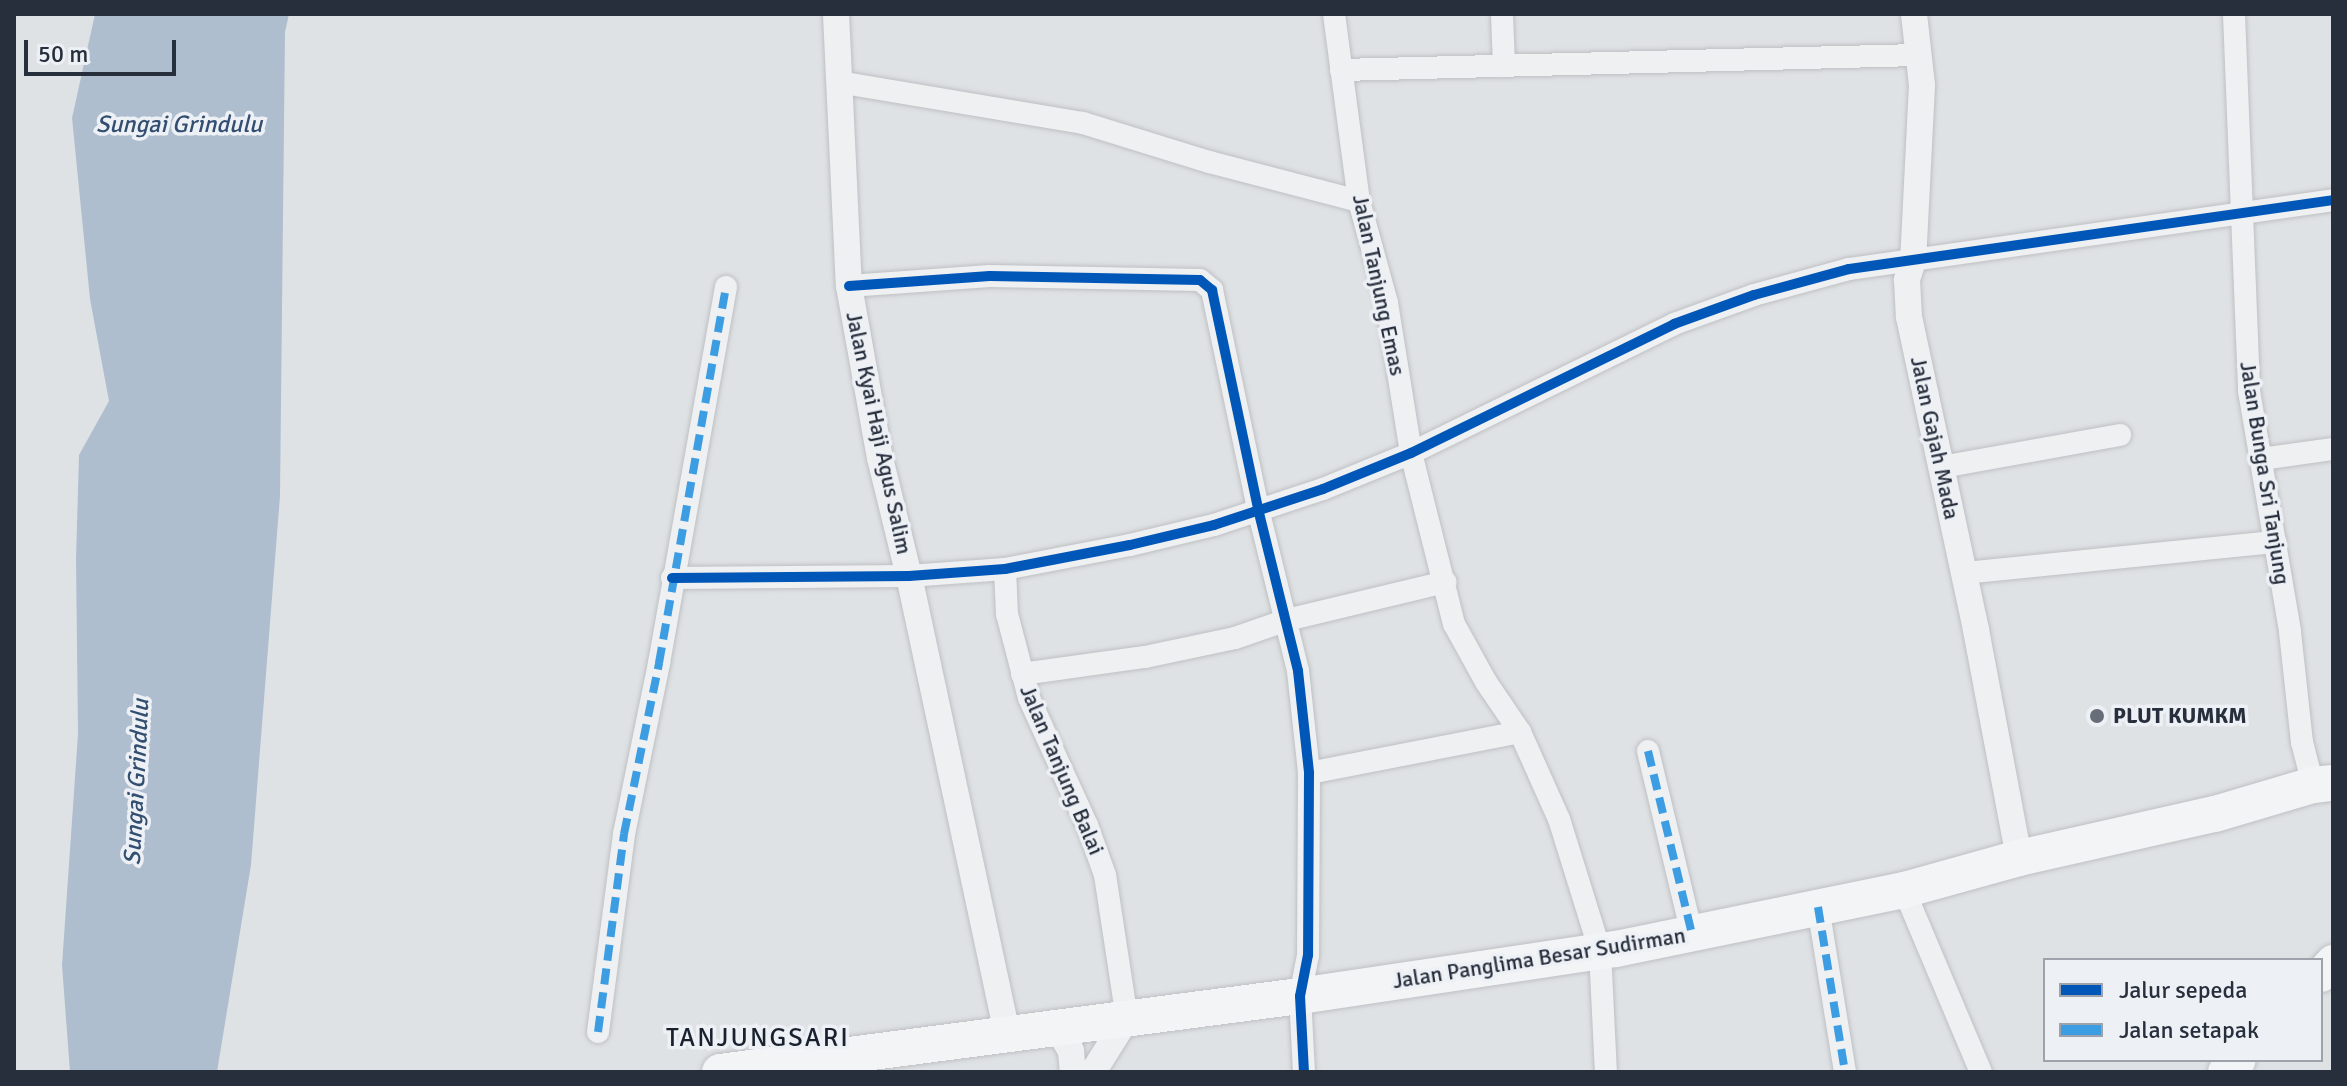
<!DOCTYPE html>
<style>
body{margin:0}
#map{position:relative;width:2347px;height:1086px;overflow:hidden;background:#dfe2e5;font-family:Signika,sans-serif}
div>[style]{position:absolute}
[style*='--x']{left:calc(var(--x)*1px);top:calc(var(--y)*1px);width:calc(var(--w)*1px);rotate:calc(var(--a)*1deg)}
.water>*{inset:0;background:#aebecf}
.roads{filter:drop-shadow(0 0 2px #bec0c3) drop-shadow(0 0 2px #bec0c3)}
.minor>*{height:22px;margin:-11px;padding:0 11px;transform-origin:11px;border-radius:11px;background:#eff0f1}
.tertiary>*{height:26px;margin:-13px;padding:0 13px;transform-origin:13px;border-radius:13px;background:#eff0f1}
.primary>*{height:34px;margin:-17px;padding:0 17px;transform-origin:17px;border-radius:17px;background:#f3f4f5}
.trunk>*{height:36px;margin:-18px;padding:0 18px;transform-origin:18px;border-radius:18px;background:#f3f4f5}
.quiet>*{height:8px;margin-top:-4px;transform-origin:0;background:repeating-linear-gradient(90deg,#3d9de3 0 16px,transparent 0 24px)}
.cycleway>*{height:10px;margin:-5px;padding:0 5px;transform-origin:5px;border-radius:5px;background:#0057b8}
.dots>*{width:22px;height:22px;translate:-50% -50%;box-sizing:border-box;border:4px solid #edf0f5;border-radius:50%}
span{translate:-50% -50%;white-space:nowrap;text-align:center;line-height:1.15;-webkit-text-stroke:7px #edf0f5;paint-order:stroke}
.street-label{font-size:22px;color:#272f3d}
.poi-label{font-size:22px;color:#272f3d;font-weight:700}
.left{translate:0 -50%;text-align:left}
.water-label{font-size:24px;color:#324e70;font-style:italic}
.quarter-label{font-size:26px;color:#19202e;letter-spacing:2px}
.frame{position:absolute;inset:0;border:16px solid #272f3d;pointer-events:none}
.legend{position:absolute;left:2043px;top:958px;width:280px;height:104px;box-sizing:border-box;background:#edf0f5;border:2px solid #9ea3ab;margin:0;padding:10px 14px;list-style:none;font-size:24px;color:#272f3d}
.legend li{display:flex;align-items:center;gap:16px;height:40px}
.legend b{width:40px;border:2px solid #9ea3ab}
.scale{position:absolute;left:24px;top:40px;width:152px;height:36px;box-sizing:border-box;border:4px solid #272f3d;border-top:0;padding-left:10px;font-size:24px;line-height:28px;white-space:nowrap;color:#272f3d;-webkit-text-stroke:6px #edf0f5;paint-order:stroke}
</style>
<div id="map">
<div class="water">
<div style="clip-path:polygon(95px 14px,289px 14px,285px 32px,280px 496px,251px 865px,217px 1072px,70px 1072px,62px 965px,78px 734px,76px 559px,79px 455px,109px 401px,90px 299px,72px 118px)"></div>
</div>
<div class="roads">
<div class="minor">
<div style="--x:1334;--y:14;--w:189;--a:82.4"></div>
<div style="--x:1359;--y:201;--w:106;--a:74.6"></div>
<div style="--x:1387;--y:303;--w:152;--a:80.9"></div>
<div style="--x:1411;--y:453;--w:176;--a:75.9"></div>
<div style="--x:1454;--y:624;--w:66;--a:61.1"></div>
<div style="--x:1486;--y:682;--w:60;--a:55.8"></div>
<div style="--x:1520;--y:732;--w:95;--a:65.9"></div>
<div style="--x:1559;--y:819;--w:138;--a:72.7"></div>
<div style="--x:1600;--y:951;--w:121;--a:87.2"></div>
<div style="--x:1502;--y:14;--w:52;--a:87.8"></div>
<div style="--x:2234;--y:14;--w:377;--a:87.7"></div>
<div style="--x:2249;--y:391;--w:244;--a:80.3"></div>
<div style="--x:2290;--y:632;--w:111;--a:83.8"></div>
<div style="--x:2302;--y:742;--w:44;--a:75.7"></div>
<div style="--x:1341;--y:70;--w:578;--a:-1.49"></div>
<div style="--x:838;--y:82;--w:248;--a:9.5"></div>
<div style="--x:1083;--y:123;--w:132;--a:17.2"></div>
<div style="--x:1209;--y:162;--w:155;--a:14.6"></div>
<div style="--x:849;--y:286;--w:141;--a:-4.1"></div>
<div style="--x:990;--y:276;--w:210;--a:1.1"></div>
<div style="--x:1200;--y:280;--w:16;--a:40"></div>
<div style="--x:1212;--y:290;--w:224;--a:78.1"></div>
<div style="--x:1258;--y:509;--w:167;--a:76.1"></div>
<div style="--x:1298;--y:671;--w:103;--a:83.8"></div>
<div style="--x:1309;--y:773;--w:182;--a:90.3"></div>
<div style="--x:1308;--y:955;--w:42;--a:101"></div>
<div style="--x:1300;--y:996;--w:76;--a:87"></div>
<div style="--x:2261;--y:459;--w:73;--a:-7.9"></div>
<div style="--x:1942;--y:467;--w:181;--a:-10.2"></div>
<div style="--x:1005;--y:569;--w:45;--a:87.5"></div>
<div style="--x:1007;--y:614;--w:87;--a:75.3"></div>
<div style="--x:1029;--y:698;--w:140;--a:65.5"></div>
<div style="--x:1087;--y:825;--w:53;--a:70.2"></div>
<div style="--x:1105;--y:875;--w:145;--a:81.3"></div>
<div style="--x:1964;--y:573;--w:313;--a:-5.7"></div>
<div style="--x:672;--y:578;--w:237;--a:-0.5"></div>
<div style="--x:909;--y:576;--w:96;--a:-4.2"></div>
<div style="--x:1005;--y:569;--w:127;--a:-10.9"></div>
<div style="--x:1130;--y:545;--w:86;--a:-13.4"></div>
<div style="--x:1214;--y:525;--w:115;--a:-18.3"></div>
<div style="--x:1323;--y:489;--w:95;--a:-22.2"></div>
<div style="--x:1411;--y:453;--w:293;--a:-26.1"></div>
<div style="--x:1674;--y:324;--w:85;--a:-19.9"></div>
<div style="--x:1754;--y:295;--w:98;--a:-15.3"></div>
<div style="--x:1849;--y:269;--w:489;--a:-8.1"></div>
<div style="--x:1022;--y:674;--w:124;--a:-7.9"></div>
<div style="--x:1145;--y:657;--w:92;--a:-11.9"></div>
<div style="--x:1235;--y:638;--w:55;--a:-19.1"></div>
<div style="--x:1287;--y:620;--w:163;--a:-13.5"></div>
<div style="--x:1648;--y:751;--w:188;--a:76.5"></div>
<div style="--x:1309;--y:773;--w:215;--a:-11"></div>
<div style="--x:1904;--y:890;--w:198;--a:67.1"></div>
<div style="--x:1818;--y:907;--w:167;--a:80.7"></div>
<div style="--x:598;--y:1032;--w:200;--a:-82.5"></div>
<div style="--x:624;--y:834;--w:175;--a:-78.4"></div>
<div style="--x:659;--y:663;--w:382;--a:-79.9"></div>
</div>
<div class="tertiary">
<div style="--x:836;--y:14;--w:272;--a:87.3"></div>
<div style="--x:849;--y:286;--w:175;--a:79.8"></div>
<div style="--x:880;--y:458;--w:122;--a:76.2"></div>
<div style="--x:909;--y:576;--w:467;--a:77.9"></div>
<div style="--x:1914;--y:14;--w:71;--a:83.6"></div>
<div style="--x:1922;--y:85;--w:176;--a:92.9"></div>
<div style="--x:1913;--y:261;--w:20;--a:108"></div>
<div style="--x:1907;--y:280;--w:37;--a:87"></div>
<div style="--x:1909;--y:317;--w:320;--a:77.9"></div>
<div style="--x:1976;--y:630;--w:232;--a:79.3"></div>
<div style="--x:1057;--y:1027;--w:28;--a:60"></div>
<div style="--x:1071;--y:1051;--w:21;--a:85"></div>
<div style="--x:1093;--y:1072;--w:64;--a:-57.8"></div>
</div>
<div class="primary">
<div style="--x:2321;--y:975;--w:18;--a:-47"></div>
<div style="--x:2225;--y:1072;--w:18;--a:-41"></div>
</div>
<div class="trunk">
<div style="--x:720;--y:1072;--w:585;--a:-7.47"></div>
<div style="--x:1300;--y:996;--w:319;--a:-8.5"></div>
<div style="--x:1616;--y:949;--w:294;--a:-11.6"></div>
<div style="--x:1904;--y:890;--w:119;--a:-15.5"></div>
<div style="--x:2019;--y:858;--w:201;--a:-12.7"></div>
<div style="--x:2215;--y:814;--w:102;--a:-16.5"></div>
<div style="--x:2313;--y:785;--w:20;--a:-6"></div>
</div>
</div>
<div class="quiet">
<div style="--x:1648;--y:751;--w:188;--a:76.5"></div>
<div style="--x:1818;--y:907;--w:167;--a:80.7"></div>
<div style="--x:598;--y:1032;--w:200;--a:-82.5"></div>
<div style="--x:624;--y:834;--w:175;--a:-78.4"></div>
<div style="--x:659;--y:663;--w:382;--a:-79.9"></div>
</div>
<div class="cycleway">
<div style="--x:849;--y:286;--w:141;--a:-4.1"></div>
<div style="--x:990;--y:276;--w:210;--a:1.1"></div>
<div style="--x:1200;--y:280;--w:16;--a:40"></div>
<div style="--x:1212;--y:290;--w:224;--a:78.1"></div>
<div style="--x:1258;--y:509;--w:167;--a:76.1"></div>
<div style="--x:1298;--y:671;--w:103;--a:83.8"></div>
<div style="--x:1309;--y:773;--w:182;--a:90.3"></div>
<div style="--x:1308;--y:955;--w:42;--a:101"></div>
<div style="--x:1300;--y:996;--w:76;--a:87"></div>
<div style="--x:672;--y:578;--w:237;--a:-0.5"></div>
<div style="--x:909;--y:576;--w:96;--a:-4.2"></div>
<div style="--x:1005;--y:569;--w:127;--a:-10.9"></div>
<div style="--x:1130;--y:545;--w:86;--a:-13.4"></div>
<div style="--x:1214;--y:525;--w:115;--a:-18.3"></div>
<div style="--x:1323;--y:489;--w:95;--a:-22.2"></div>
<div style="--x:1411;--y:453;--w:293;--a:-26.1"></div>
<div style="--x:1674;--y:324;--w:85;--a:-19.9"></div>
<div style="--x:1754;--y:295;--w:98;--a:-15.3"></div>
<div style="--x:1849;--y:269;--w:489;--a:-8.1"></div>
</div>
<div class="dots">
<div style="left:2097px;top:716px;background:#676e78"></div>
</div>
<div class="street-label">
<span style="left:1379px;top:285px;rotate:78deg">Jalan Tanjung Emas</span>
<span style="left:879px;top:433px;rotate:78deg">Jalan Kyai Haji Agus Salim</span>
<span style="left:1935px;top:438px;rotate:78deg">Jalan Gajah Mada</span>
<span style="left:2265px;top:473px;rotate:81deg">Jalan Bunga Sri Tanjung</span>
<span style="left:1062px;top:770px;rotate:67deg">Jalan Tanjung Balai</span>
<span style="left:1539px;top:958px;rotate:-9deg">Jalan Panglima Besar Sudirman</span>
</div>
<div class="poi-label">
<span class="left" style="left:2113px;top:716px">PLUT KUMKM</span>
</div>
<div class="water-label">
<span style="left:179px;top:125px">Sungai Grindulu</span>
<span style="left:137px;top:782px;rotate:-87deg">Sungai Grindulu</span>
</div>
<div class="quarter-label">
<span style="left:758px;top:1039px">TANJUNGSARI</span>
</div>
<div class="frame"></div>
<ul class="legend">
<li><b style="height:10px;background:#0057b8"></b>Jalur sepeda</li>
<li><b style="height:10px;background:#3d9de3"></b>Jalan setapak</li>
</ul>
<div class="scale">50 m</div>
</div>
